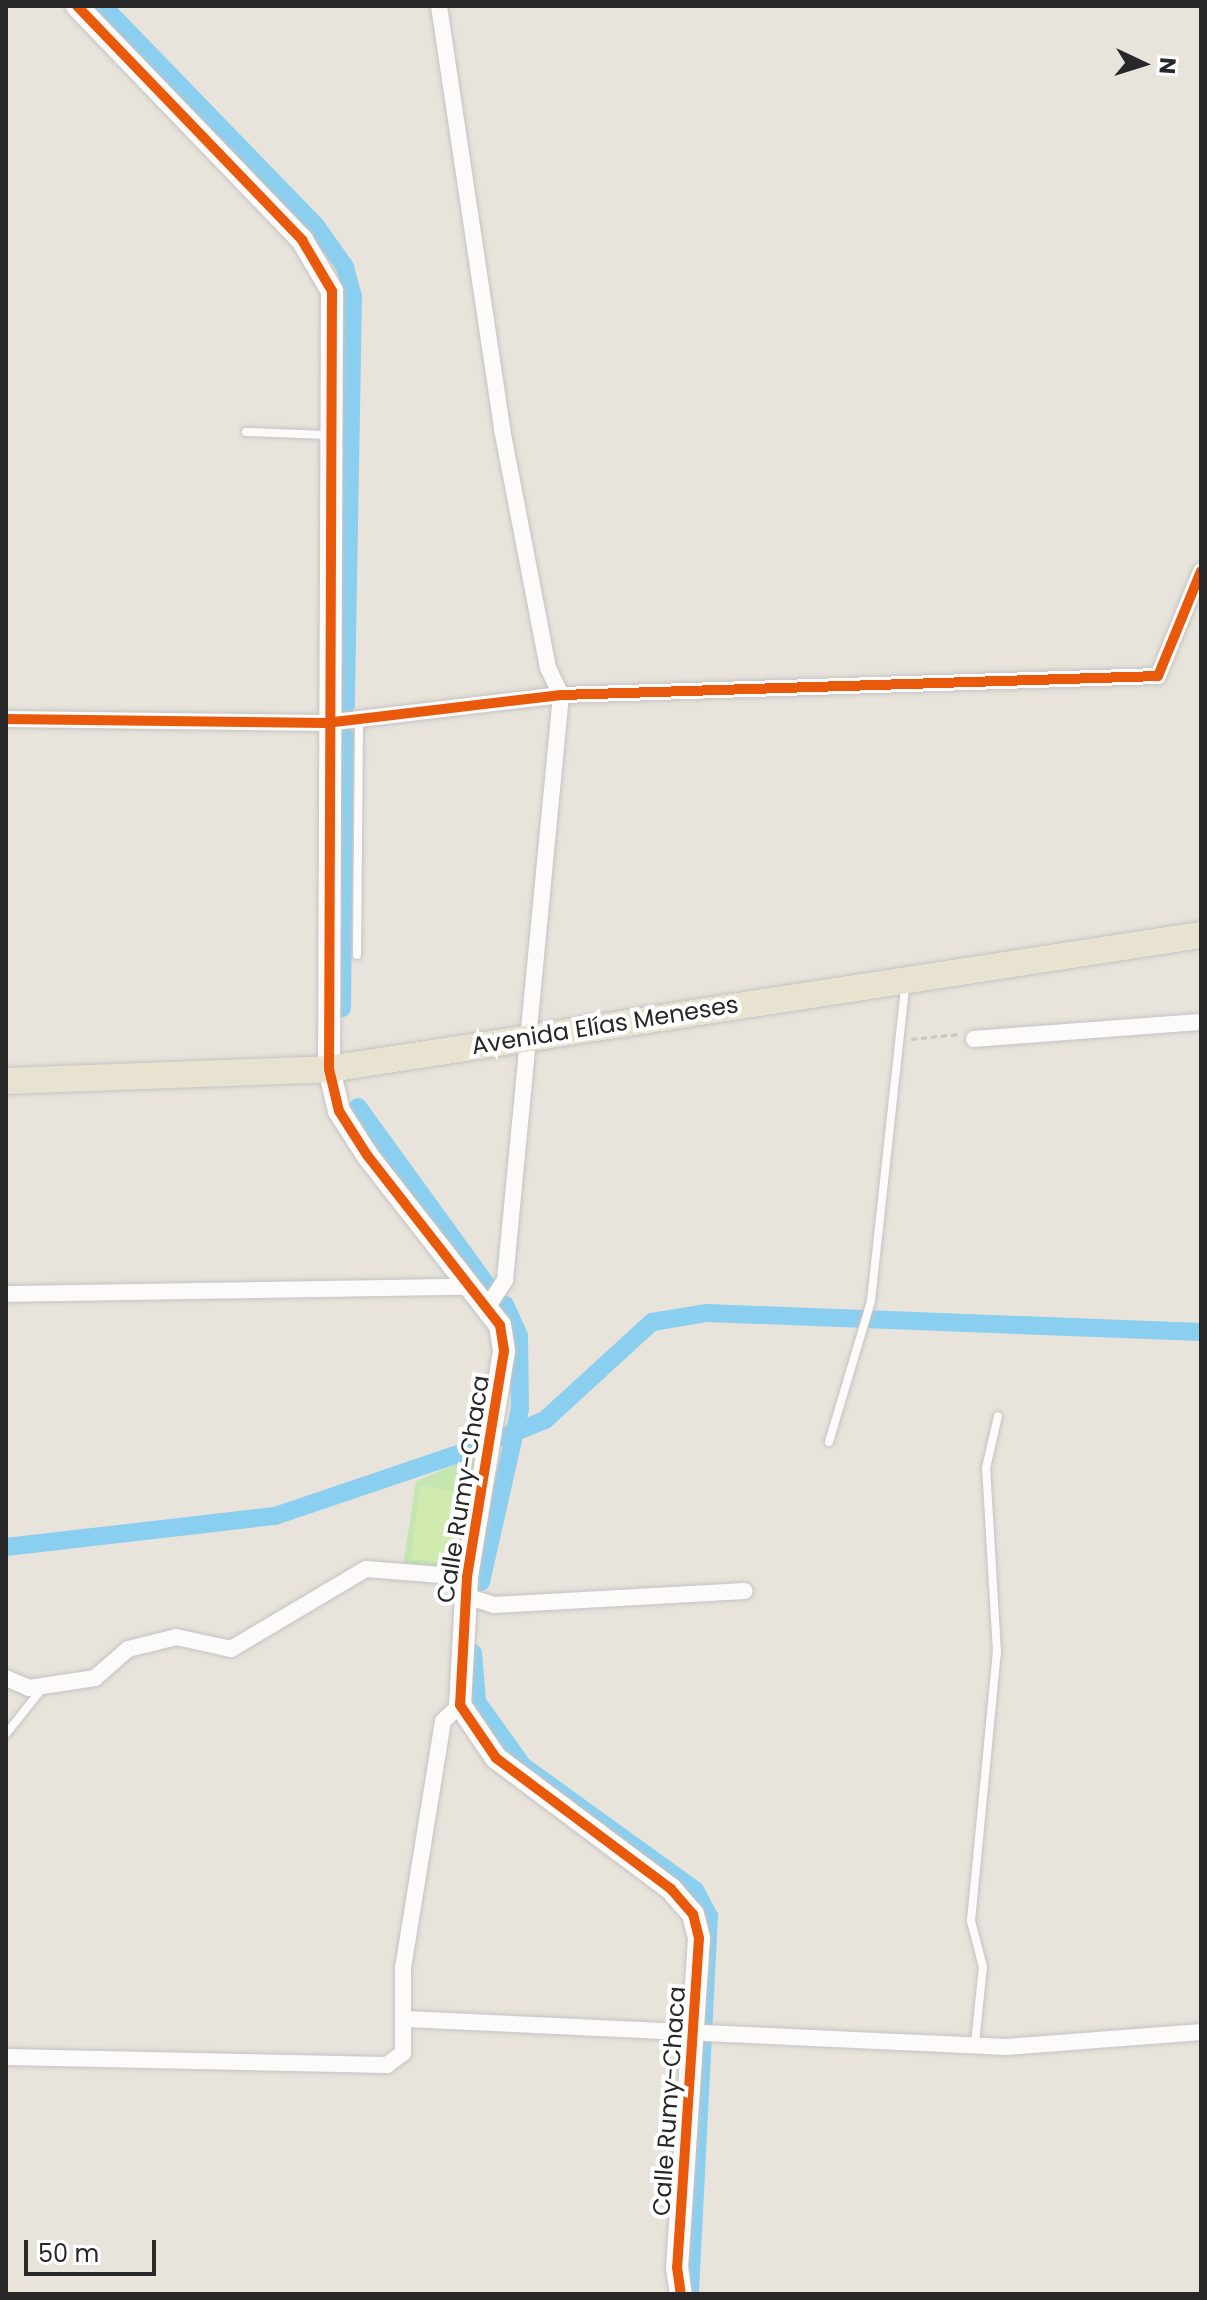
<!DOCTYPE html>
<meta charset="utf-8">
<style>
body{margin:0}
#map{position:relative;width:1207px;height:2300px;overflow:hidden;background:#e8e4dc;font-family:Poppins,sans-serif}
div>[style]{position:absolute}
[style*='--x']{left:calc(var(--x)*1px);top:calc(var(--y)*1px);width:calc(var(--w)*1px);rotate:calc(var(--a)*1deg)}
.green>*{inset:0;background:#c5e6b2}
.pitch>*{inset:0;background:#d1ebaf}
.canal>*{height:18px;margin:-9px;padding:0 9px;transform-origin:9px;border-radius:9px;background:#8acff0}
.path>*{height:3px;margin-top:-1.5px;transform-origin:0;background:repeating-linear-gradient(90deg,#c8c7c6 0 6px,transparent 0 10px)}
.roads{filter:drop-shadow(0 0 2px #c4c3c3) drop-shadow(0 0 2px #c4c3c3)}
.service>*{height:8px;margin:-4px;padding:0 4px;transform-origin:4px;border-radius:4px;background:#fcfbfa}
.minor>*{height:16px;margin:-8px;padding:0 8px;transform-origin:8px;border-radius:8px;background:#fcfbfa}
.tertiary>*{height:22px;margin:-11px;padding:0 11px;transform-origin:11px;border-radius:11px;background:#fcfbfa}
.primary>*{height:26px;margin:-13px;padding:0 13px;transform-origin:13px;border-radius:13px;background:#e7e3d0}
.cycleway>*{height:10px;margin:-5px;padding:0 5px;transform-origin:5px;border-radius:5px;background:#e8590c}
span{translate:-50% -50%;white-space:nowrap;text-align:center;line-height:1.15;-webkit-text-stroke:8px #fff;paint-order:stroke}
.street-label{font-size:24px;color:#282828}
.frame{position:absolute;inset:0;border:8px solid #282828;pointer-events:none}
.north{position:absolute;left:1103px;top:24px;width:80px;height:80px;-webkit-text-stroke:6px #fff;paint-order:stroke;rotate:94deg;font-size:22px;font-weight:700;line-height:32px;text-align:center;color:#282828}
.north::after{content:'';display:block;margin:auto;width:28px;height:36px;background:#282828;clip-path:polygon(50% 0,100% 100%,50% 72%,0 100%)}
.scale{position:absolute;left:24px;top:2240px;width:132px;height:36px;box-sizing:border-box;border:4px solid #282828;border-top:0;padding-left:10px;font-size:24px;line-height:28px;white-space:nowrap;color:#282828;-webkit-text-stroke:6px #fff;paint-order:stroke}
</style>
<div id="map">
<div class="green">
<div style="clip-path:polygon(478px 1455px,460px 1569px,403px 1565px,416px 1481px)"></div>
</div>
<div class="pitch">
<div style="clip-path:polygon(420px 1486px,464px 1492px,456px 1565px,411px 1559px)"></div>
</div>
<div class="canal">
<div style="--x:103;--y:6;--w:306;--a:45.9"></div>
<div style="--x:316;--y:226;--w:50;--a:54.7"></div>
<div style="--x:345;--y:267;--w:30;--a:75"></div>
<div style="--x:353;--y:296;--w:410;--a:91"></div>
<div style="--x:342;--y:1008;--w:272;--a:-89.4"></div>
<div style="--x:358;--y:1107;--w:218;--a:54.1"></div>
<div style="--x:503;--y:1437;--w:45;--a:-22"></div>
<div style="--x:545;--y:1420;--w:145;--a:-42.5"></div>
<div style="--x:652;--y:1322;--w:56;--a:-9.3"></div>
<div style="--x:707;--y:1313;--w:494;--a:2.2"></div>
<div style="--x:6;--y:1547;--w:271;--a:-6.6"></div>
<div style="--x:275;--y:1516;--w:215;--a:-18.7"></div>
<div style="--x:481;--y:1582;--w:177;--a:-77.3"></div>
<div style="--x:520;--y:1409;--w:73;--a:-90.8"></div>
<div style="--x:519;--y:1336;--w:34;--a:-114"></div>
<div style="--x:473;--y:1653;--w:49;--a:85.3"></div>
<div style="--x:477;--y:1702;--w:79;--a:54.3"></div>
<div style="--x:523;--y:1766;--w:212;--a:35.8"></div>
<div style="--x:695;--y:1890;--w:30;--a:62"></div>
<div style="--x:709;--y:1916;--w:378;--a:92.9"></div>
</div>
<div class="path">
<div style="--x:911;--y:1039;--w:48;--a:-5.9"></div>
</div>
<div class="roads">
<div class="service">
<div style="--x:246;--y:432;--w:83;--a:2.1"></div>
<div style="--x:357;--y:955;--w:236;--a:-89.5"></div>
<div style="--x:829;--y:1442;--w:147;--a:-73.4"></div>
<div style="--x:871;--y:1301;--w:317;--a:-83.8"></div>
<div style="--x:6;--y:1734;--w:61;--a:-51.6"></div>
<div style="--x:975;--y:2043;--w:76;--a:-84"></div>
<div style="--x:983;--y:1967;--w:48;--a:-104.6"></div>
<div style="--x:971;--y:1921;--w:270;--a:-84.5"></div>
<div style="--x:997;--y:1652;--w:184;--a:-93.4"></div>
<div style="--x:986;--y:1468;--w:53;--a:-77"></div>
</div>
<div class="minor">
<div style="--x:439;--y:6;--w:428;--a:81.5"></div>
<div style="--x:502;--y:429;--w:243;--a:79.1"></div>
<div style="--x:548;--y:668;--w:30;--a:64"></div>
<div style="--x:561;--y:695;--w:588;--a:95.47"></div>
<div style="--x:505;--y:1280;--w:33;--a:123"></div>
<div style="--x:6;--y:719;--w:320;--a:0.7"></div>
<div style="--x:326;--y:723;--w:237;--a:-6.8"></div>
<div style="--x:561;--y:695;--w:597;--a:-1.82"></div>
<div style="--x:1158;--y:676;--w:113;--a:-67.7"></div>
<div style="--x:974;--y:1039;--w:228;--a:-4.3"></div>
<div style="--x:6;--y:1294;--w:465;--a:-0.9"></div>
<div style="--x:466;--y:1596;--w:29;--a:18"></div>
<div style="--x:494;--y:1605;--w:251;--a:-3.2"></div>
<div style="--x:6;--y:1678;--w:25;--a:23"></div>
<div style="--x:29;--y:1688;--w:67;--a:-8.6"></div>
<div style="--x:95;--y:1678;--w:44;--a:-41.3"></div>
<div style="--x:128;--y:1649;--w:49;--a:-14"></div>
<div style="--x:176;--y:1637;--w:56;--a:12.3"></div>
<div style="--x:231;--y:1649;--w:157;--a:-30.7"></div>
<div style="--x:366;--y:1569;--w:101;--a:4.5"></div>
<div style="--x:406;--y:2019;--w:601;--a:2.67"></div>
<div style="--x:1006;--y:2047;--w:196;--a:-4.4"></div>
<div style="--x:6;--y:2057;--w:381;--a:1.2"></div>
<div style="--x:387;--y:2065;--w:20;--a:-37"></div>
<div style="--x:403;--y:2053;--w:85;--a:-90"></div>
<div style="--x:403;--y:1968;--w:250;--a:-80.8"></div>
<div style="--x:443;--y:1721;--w:23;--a:-43"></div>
</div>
<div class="tertiary">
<div style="--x:77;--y:6;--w:325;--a:46.1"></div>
<div style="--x:302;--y:240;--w:59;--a:59.5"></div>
<div style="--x:332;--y:291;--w:778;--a:90.22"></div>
<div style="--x:329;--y:1069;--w:43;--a:76.6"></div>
<div style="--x:339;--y:1111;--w:52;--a:57.5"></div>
<div style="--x:367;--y:1155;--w:216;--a:52"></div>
<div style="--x:500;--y:1325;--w:26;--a:81"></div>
<div style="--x:504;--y:1351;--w:229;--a:99.3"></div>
<div style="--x:467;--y:1577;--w:128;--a:93.1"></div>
<div style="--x:460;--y:1705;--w:64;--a:55.8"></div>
<div style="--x:496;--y:1758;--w:219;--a:36.8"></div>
<div style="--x:671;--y:1889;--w:33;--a:49"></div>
<div style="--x:693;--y:1914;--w:25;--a:76"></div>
<div style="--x:699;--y:1938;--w:330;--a:93.8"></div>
<div style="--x:677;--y:2267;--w:27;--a:82"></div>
</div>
<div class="primary">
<div style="--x:6;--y:1081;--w:323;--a:-2.1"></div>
<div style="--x:329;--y:1069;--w:882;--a:-8.74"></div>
</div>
</div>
<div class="cycleway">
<div style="--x:77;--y:6;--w:325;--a:46.1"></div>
<div style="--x:302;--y:240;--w:59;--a:59.5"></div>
<div style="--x:332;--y:291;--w:778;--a:90.22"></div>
<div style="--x:329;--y:1069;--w:43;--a:76.6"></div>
<div style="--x:339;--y:1111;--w:52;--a:57.5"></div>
<div style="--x:367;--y:1155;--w:216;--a:52"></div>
<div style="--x:500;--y:1325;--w:26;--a:81"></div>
<div style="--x:504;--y:1351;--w:229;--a:99.3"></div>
<div style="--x:467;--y:1577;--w:128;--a:93.1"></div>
<div style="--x:460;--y:1705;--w:64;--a:55.8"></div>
<div style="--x:496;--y:1758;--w:219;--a:36.8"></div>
<div style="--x:671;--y:1889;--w:33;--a:49"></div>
<div style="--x:693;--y:1914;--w:25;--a:76"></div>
<div style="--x:699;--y:1938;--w:330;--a:93.8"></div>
<div style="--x:677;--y:2267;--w:27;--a:82"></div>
<div style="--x:6;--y:719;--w:320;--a:0.7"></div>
<div style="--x:326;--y:723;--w:237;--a:-6.8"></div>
<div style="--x:561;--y:695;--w:597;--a:-1.82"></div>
<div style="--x:1158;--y:676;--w:113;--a:-67.7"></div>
</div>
<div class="street-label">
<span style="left:605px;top:1025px;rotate:-9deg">Avenida Elías Meneses</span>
<span style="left:463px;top:1489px;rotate:-81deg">Calle Rumy-Chaca</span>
<span style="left:669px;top:2101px;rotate:-86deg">Calle Rumy-Chaca</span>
</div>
<div class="frame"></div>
<div class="north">N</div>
<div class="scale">50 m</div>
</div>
